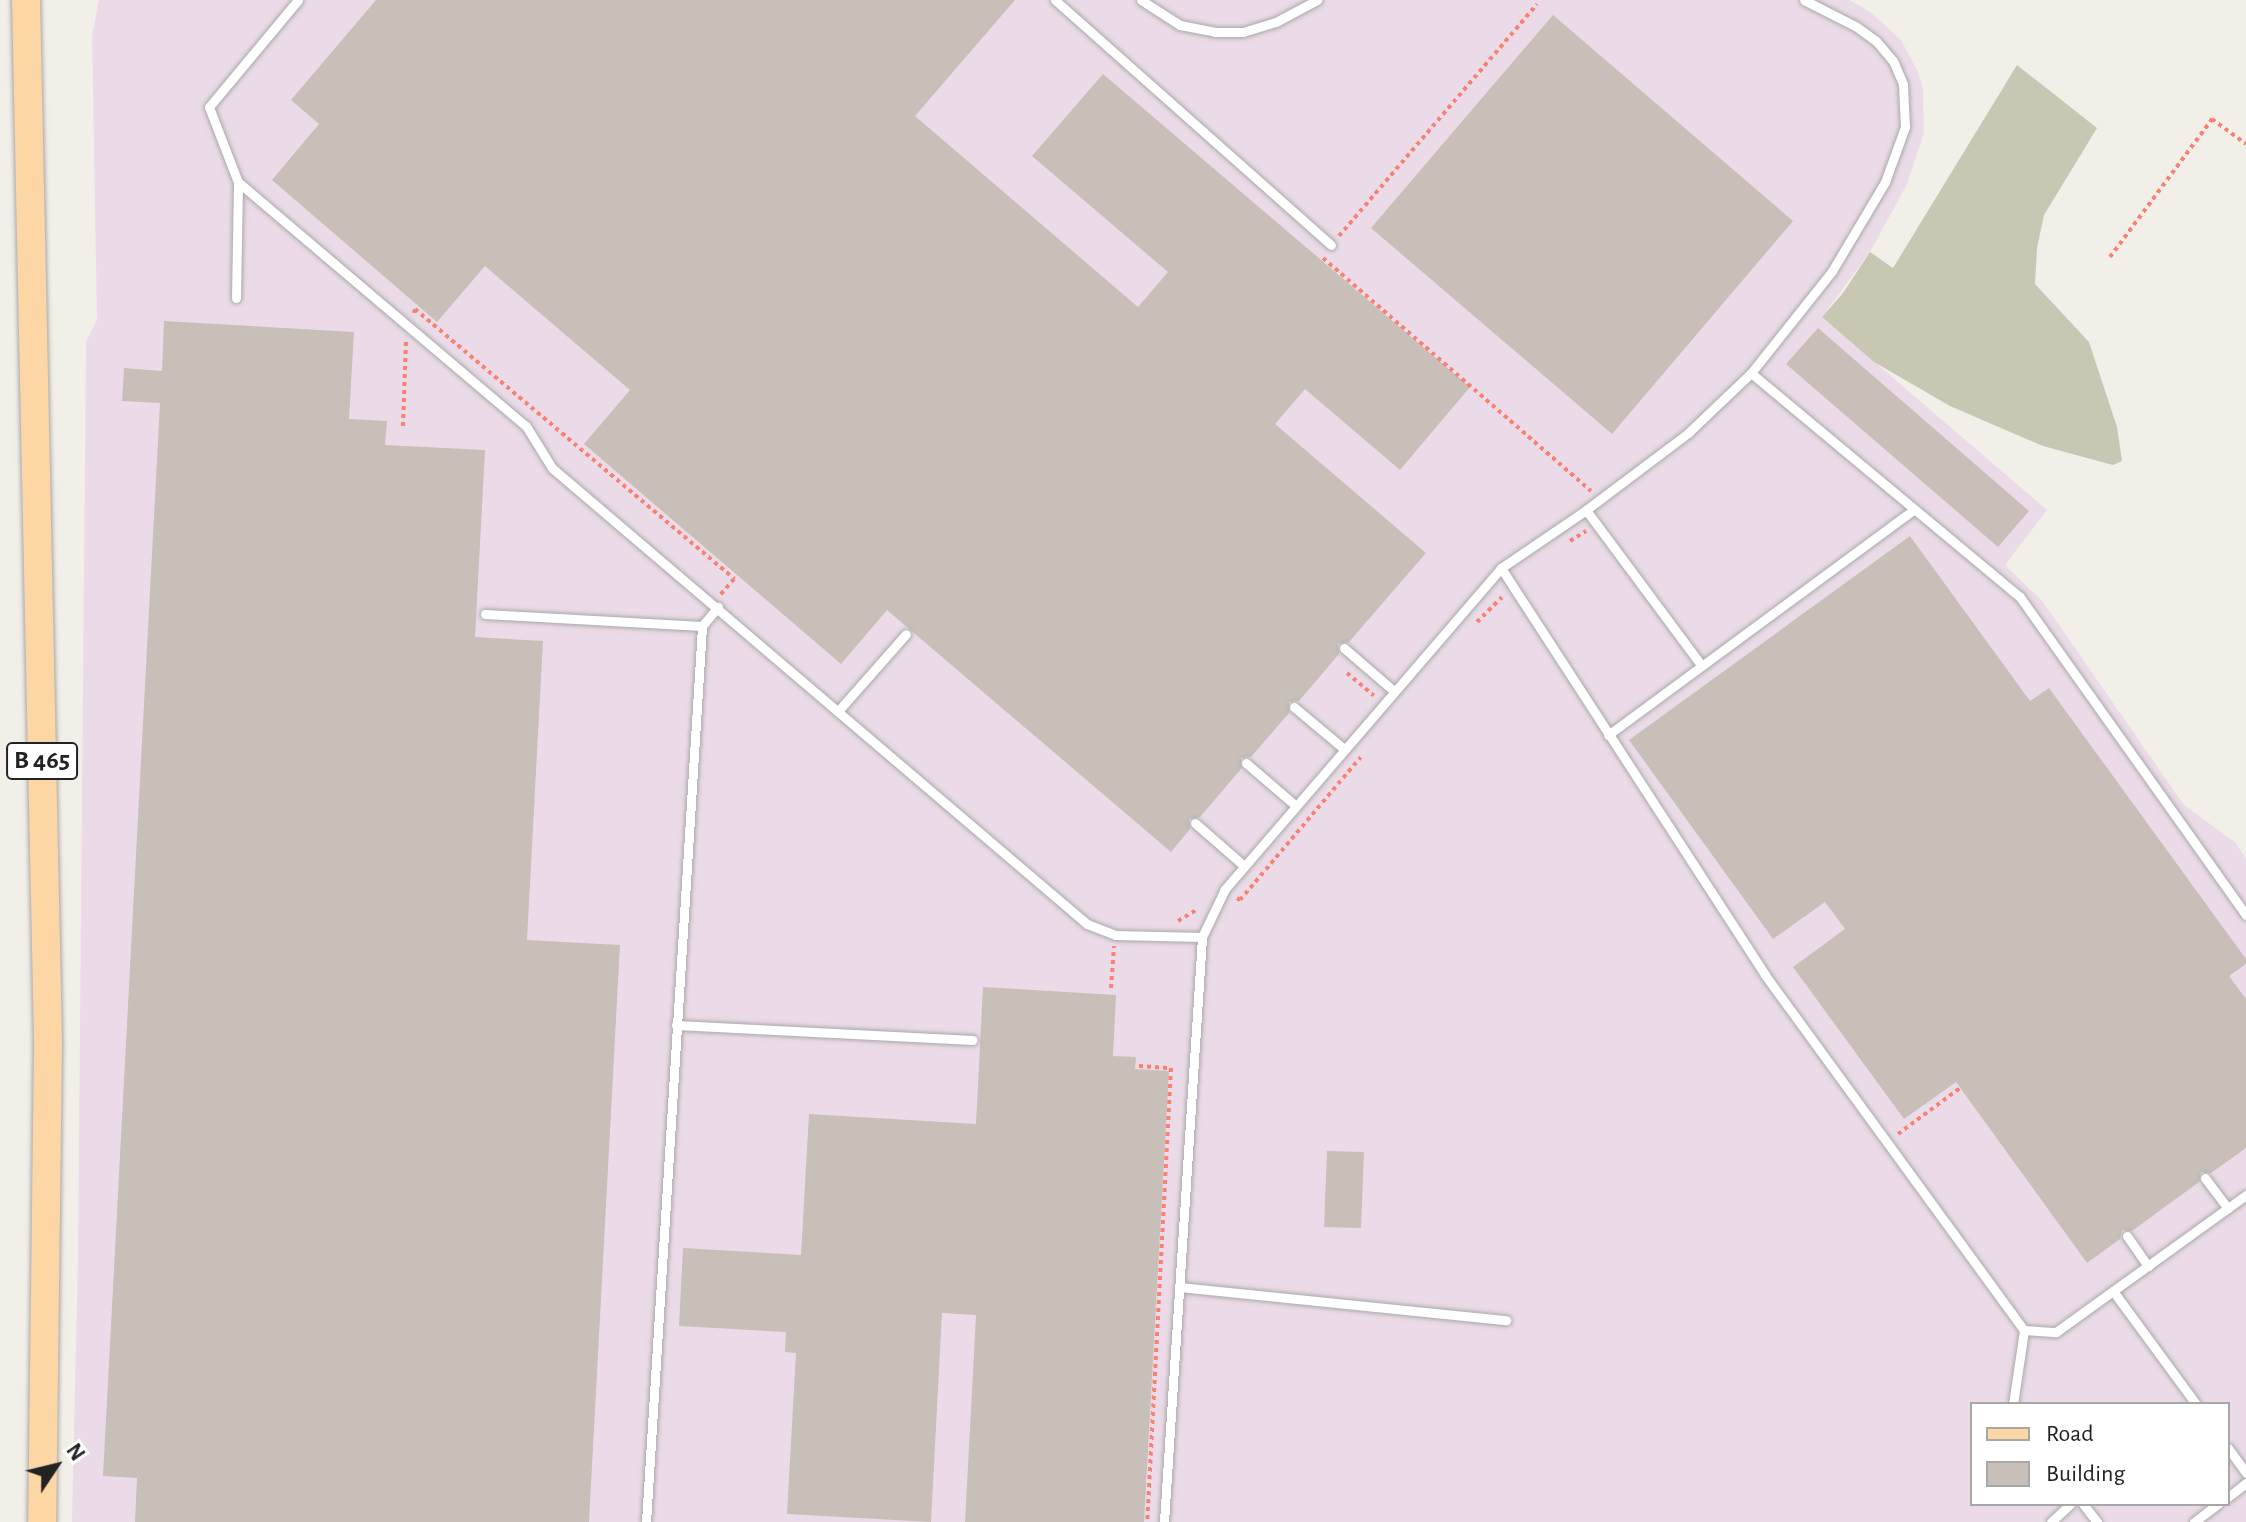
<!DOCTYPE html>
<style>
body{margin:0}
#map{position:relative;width:2246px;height:1522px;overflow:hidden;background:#f2efe9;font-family:"Alegreya Sans",sans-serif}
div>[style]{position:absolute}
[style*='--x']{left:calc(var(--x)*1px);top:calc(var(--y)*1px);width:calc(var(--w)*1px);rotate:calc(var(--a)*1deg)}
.industrial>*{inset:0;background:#ebdbe8}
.construction>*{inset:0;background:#c7c7b4}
.building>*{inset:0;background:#c7bfb8}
.path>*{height:4px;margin-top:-2px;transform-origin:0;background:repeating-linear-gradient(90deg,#fa8072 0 4px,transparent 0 8px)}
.roads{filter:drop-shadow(0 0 2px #a9a9a9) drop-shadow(0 0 2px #a9a9a9)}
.service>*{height:9px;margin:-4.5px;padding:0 4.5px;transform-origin:4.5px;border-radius:4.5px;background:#fff}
.primary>*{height:28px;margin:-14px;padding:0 14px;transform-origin:14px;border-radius:14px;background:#fcd6a4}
span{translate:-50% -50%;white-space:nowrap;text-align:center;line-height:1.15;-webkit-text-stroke:7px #fff;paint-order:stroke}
.shield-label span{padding:2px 6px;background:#fff;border:2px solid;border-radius:6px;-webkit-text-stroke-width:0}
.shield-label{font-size:26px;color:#222;font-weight:700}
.legend{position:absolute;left:1970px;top:1402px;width:260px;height:104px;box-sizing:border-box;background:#fff;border:2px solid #a7a7a7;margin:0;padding:10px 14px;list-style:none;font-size:24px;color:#222}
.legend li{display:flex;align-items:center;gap:16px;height:40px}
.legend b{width:40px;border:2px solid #a7a7a7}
.north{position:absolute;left:16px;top:1426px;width:80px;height:80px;-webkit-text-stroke:6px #fff;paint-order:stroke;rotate:55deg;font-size:22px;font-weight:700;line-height:32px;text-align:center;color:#222}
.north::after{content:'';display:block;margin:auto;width:28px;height:36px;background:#222;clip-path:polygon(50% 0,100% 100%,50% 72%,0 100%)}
</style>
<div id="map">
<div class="industrial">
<div style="clip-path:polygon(evenodd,99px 0,1849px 0,1869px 11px,1901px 40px,1917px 70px,1923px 88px,1924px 133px,1907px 184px,1870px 252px,1822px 317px,2047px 510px,2005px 565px,2043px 602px,2184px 805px,2236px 843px,2246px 859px,2246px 1522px,72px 1522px,78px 1257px,86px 341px,97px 320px,92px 36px,99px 0,1972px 1404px,2228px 1404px,2228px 1504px,1972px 1504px,1972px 1404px)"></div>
</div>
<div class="construction">
<div style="clip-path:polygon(2017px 65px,2097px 128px,2044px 215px,2037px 248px,2035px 284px,2089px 342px,2117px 427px,2122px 461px,2113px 465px,2043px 446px,1950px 406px,1874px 362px,1822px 317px,1843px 293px,1870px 252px,1893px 268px)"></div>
</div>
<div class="building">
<div style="clip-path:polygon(376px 0,1015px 0,915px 116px,1138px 307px,1168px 272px,1032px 156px,1103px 74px,1470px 387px,1400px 470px,1305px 389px,1275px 424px,1426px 553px,1349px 642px,1338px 644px,1339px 654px,1299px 701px,1289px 702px,1289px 713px,1251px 757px,1241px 758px,1241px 769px,1200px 817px,1189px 819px,1190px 829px,1171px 852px,887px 610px,841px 664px,584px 444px,630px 390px,485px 266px,437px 322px,272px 180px,319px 124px,291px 100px)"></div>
<div style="clip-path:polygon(1553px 15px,1793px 221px,1612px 434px,1371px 228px)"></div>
<div style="clip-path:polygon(164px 321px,354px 332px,349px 419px,387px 421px,385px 445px,485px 450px,475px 637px,543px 641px,527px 940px,620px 945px,589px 1522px,135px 1522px,137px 1478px,103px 1476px,160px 403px,122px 401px,124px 368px,162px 371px)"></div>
<div style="clip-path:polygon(1818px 328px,2029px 511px,1998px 547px,1786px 364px)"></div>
<div style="clip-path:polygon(1910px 536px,2030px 701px,2049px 688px,2246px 959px,2246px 964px,2229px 976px,2246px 999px,2246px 1148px,2211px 1173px,2201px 1172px,2199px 1182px,2132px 1231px,2122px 1230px,2120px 1239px,2087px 1263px,1956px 1082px,1904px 1119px,1793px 967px,1845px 929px,1825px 902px,1773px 939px,1629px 740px)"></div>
<div style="clip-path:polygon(983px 987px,1116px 995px,1113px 1056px,1136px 1057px,1135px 1069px,1169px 1071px,1144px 1522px,965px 1522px,976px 1315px,942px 1313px,931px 1522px,787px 1514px,796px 1353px,785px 1352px,786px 1332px,679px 1326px,683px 1248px,801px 1255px,809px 1114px,976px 1124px)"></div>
<div style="clip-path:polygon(1327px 1151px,1364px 1152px,1361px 1228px,1324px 1227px)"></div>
</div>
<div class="path">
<div style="--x:1339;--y:236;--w:305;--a:-49.5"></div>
<div style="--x:2110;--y:257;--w:172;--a:-53.5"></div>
<div style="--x:2212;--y:119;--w:42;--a:36.3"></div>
<div style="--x:1323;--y:258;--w:355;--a:41"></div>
<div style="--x:414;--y:313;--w:4;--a:-76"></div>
<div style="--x:415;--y:309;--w:418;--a:40.2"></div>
<div style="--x:734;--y:579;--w:21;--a:131"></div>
<div style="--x:403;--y:426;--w:86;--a:-88"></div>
<div style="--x:1570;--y:541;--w:19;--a:-32"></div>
<div style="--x:1477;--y:622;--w:35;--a:-45"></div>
<div style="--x:1347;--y:673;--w:35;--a:40"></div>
<div style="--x:1237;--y:898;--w:4;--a:34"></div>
<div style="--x:1240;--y:900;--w:187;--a:-49.8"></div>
<div style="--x:1178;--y:921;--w:23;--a:-31"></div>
<div style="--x:1111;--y:988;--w:42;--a:-85.9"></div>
<div style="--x:1139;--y:1066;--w:32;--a:4"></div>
<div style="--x:1171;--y:1068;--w:455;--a:93"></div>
<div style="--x:1898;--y:1134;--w:77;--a:-36.6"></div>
</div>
<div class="roads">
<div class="service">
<div style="--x:298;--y:0;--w:139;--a:129.8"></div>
<div style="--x:209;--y:107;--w:80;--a:68.9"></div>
<div style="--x:238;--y:182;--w:377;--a:40.3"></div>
<div style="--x:526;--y:426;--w:49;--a:58.2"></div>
<div style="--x:552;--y:468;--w:703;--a:40.44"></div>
<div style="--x:1087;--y:924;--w:30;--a:21"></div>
<div style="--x:1115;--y:935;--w:87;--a:1.3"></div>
<div style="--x:1055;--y:0;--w:369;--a:41.6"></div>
<div style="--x:1141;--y:0;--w:46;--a:32.7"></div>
<div style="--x:1180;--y:25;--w:36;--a:11"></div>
<div style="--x:1215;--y:32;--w:28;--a:0"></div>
<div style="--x:1243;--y:32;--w:34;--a:-17"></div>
<div style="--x:1276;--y:22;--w:47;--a:-28.2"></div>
<div style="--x:236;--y:298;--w:116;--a:-89"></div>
<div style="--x:1751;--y:373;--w:130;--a:-51.5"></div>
<div style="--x:1832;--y:271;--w:104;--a:-59.2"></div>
<div style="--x:1885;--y:182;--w:59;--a:-70"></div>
<div style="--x:1905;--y:127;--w:43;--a:-92.7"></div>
<div style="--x:1903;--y:84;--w:25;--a:-113"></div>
<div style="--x:1893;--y:61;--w:26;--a:-130"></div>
<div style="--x:1876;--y:41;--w:26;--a:-144"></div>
<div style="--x:1855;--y:26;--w:57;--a:-153"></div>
<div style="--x:1586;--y:510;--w:194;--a:53.4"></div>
<div style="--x:1501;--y:568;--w:485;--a:57"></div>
<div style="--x:1765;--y:975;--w:439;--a:53.9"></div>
<div style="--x:2024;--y:1330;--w:32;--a:4"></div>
<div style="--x:2056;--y:1332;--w:234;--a:-35.8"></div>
<div style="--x:485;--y:614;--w:217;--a:3.2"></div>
<div style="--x:1344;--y:648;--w:66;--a:40.7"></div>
<div style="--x:1294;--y:707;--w:65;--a:40"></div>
<div style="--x:839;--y:710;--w:101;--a:-48.6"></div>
<div style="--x:1608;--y:735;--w:379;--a:-36.4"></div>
<div style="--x:1246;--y:763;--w:65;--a:40.6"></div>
<div style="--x:1195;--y:823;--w:64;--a:41.2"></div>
<div style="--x:676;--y:1025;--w:297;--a:2.9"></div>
<div style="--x:2205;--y:1178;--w:38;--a:53"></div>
<div style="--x:2127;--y:1236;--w:37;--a:55"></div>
<div style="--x:1179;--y:1287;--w:329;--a:5.8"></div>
<div style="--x:2113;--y:1291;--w:140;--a:53.7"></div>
<div style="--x:2013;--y:1404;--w:75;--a:-81.5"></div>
<div style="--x:2228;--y:1448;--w:31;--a:54"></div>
<div style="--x:2228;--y:1497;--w:23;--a:-38"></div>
<div style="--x:2083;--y:1504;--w:23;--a:52"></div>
<div style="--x:646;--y:1522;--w:898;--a:-86.42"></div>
<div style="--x:702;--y:626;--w:25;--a:-50"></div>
<div style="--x:1164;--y:1522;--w:586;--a:-86.28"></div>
<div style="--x:1202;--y:937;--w:53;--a:-64.4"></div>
<div style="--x:1225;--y:889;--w:423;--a:-49.3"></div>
<div style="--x:1501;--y:568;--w:103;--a:-34.3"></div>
<div style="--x:1586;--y:510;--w:128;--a:-37"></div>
<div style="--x:1688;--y:433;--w:87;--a:-43.6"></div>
<div style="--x:1751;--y:373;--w:350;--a:39.8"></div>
<div style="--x:2020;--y:597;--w:390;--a:54.6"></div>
<div style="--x:2051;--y:1522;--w:26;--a:-43"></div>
<div style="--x:2194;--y:1522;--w:30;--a:-37"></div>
</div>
<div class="primary">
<div style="--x:26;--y:0;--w:1044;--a:88.79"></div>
<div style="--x:48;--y:1044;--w:478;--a:90.7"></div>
</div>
</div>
<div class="shield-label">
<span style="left:42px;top:761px">B 465</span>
</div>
<ul class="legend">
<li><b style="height:10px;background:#fcd6a4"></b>Road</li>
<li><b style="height:22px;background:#c7bfb8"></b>Building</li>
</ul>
<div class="north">N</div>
</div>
